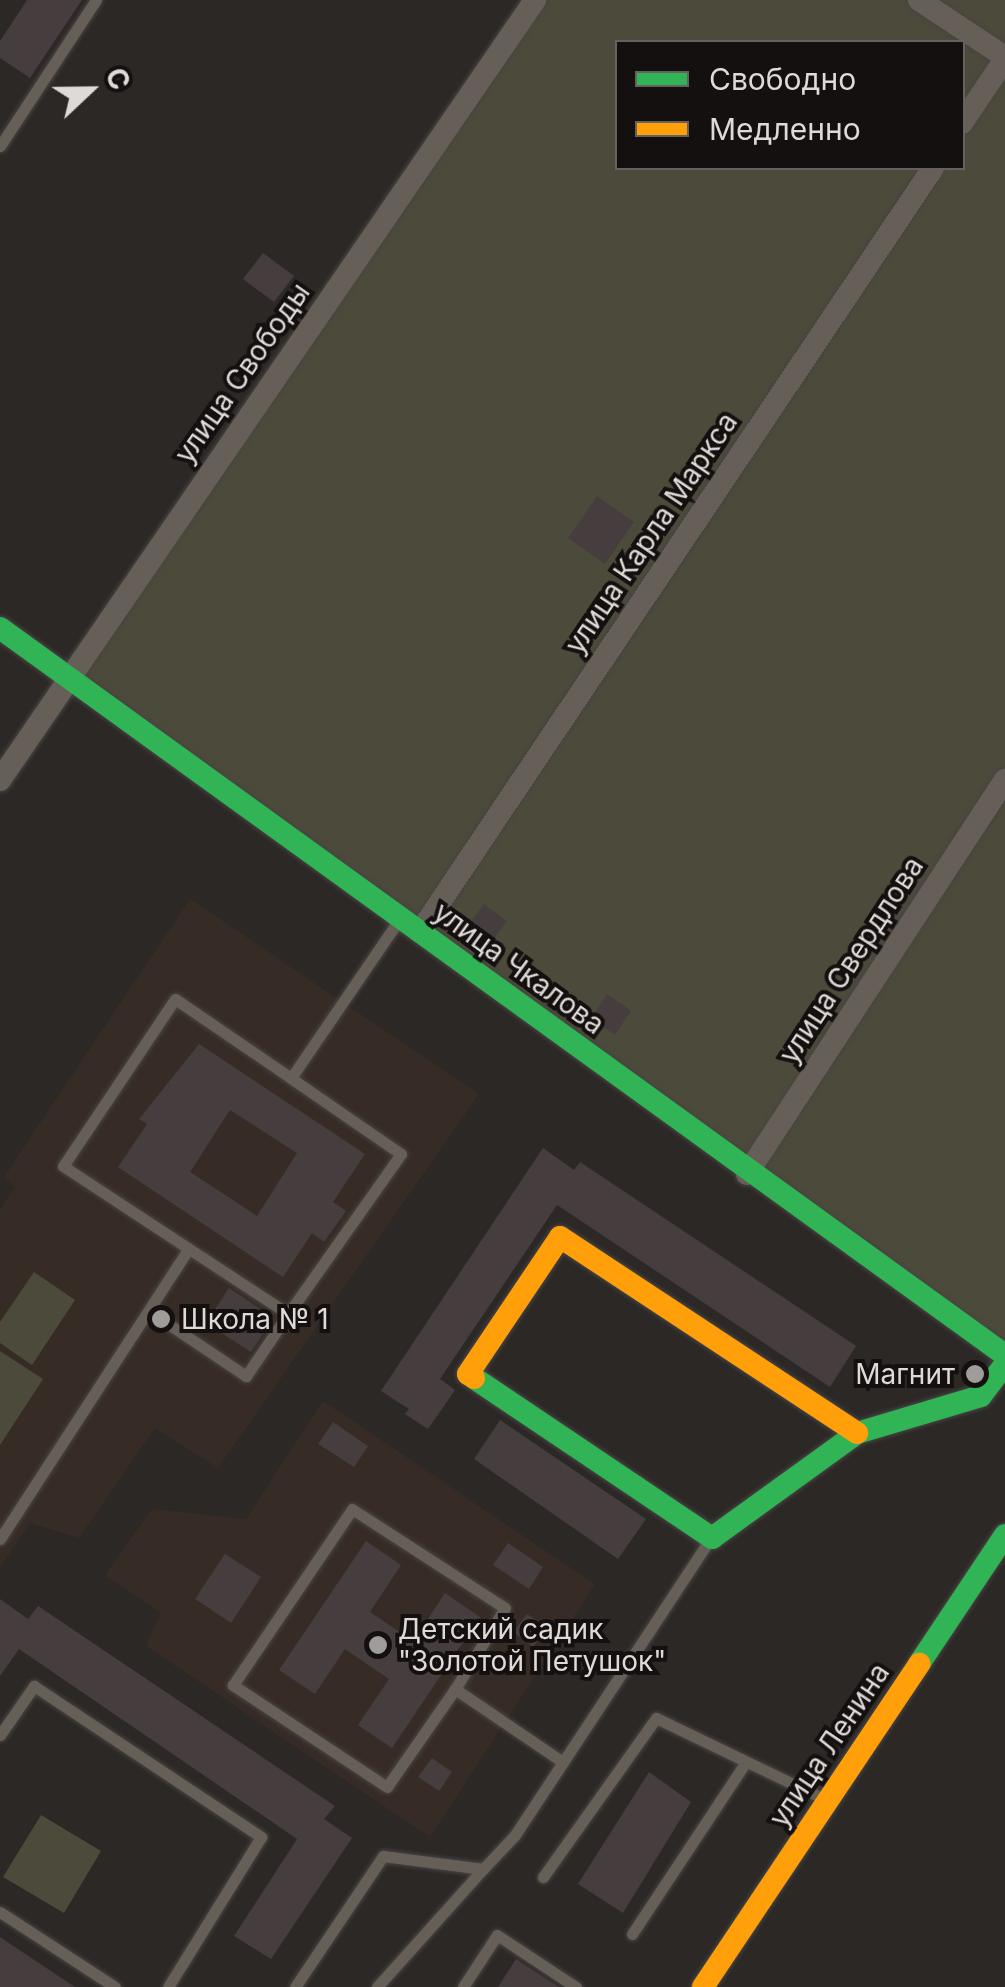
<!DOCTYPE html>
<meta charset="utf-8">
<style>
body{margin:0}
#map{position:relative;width:1005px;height:1987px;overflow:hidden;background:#2b2826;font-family:Inter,sans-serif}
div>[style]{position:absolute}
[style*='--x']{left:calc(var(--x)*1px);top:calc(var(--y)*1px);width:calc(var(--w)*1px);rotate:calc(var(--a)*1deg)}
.built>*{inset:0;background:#372b25}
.green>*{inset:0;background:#4c4b3b}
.building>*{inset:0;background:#463e3e}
.roads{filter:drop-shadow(0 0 2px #474443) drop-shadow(0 0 2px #474443)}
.lane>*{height:11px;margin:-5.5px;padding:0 5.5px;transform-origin:5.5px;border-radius:5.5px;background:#665f57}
.street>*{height:22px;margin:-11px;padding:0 11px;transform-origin:11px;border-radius:11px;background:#665f57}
.fast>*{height:22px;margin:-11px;padding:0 11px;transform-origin:11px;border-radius:11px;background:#30b455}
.slow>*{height:22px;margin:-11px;padding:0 11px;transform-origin:11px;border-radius:11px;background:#ff9f0a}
.dots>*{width:28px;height:28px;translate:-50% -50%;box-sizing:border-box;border:5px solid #14100f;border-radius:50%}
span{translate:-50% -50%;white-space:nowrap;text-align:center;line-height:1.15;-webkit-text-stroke:8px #14100f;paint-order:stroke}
.street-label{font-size:28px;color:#dfdad7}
.poi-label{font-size:28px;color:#dfdad7}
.left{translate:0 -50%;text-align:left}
.right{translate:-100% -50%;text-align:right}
.legend{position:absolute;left:615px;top:40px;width:350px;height:130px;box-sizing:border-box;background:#14100f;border:2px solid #65615f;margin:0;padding:12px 18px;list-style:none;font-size:30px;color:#dfdad7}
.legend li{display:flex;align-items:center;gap:20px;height:50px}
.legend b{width:50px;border:2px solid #65615f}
.north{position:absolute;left:40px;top:40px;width:100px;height:100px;-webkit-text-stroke:8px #14100f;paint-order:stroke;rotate:68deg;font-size:28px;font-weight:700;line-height:40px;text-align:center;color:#dfdad7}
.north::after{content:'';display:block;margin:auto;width:35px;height:45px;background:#dfdad7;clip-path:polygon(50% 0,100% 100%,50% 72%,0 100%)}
</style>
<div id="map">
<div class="built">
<div style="clip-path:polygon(190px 899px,479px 1094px,218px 1468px,155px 1428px,79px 1538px,30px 1523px,0 1568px,0 1210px,15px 1187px,4px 1177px)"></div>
<div style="clip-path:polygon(323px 1401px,595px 1584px,430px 1837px,146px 1646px,161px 1613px,105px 1575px,152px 1509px,246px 1519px)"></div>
</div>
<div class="green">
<div style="clip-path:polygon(evenodd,535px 0,1005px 0,1005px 1355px,69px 677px,535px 0,618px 42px,962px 42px,962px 168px,618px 168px,618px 42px)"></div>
<div style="clip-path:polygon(34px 1272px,75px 1300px,32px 1365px,0 1343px,0 1322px)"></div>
<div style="clip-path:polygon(0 1351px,43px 1379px,0 1445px)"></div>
<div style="clip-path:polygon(41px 1815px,101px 1851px,64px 1913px,3px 1877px)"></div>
</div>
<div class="building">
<div style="clip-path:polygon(27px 0,82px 0,30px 78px,0 58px,0 41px)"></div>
<div style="clip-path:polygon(263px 253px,294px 276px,274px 302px,243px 279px)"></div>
<div style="clip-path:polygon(597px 496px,634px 522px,605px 564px,568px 538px)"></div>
<div style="clip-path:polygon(484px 904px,507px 921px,489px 946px,448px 927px,459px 911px,472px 920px)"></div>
<div style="clip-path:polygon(607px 994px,631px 1011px,615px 1035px,591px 1019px)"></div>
<div style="clip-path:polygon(evenodd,199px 1044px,365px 1154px,333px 1202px,346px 1211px,324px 1242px,312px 1233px,283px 1277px,118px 1167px,147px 1124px,139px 1119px,199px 1044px,230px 1110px,297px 1153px,257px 1216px,190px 1172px,230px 1110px)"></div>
<div style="clip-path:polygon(543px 1148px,574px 1170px,580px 1162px,856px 1346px,830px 1387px,557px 1205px,440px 1379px,455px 1390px,428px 1429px,405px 1414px,409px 1409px,381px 1391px)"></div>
<div style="clip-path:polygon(229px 1288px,274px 1318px,251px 1352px,206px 1323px)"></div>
<div style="clip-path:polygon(500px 1420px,646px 1519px,618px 1559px,474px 1459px)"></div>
<div style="clip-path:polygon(333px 1422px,368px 1446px,354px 1467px,318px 1444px)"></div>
<div style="clip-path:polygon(366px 1541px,401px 1565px,370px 1612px,413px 1641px,445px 1593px,480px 1617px,392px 1748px,358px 1725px,389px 1679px,345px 1649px,315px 1694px,279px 1670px)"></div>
<div style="clip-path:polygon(508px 1543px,543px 1567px,529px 1589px,493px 1565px)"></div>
<div style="clip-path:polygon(225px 1554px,261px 1577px,231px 1623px,195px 1599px)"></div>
<div style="clip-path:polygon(0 1599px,28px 1619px,38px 1606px,335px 1806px,324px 1819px,352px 1838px,271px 1959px,234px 1936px,297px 1839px,19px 1649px,0 1676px)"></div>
<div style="clip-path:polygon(527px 1614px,547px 1628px,533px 1647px,513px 1632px)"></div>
<div style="clip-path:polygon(432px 1758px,452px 1772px,439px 1791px,418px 1777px)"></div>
<div style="clip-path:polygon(649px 1772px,691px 1802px,623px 1913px,578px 1884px)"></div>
<div style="clip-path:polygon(0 1937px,75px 1987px,0 1987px)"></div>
<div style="clip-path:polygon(516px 1959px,559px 1987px,498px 1987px)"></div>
</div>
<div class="roads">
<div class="lane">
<div style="--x:0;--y:146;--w:175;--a:-56.7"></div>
<div style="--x:291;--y:1078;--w:140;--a:-145.7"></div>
<div style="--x:175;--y:999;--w:201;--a:123.8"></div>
<div style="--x:63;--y:1166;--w:269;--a:33.3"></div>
<div style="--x:288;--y:1314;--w:196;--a:-54.8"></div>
<div style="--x:401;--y:1154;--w:134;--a:-145.4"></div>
<div style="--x:291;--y:1078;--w:190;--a:-55.7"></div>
<div style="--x:149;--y:1311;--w:117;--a:33.8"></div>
<div style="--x:246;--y:1376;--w:75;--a:-55.9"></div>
<div style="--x:0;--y:1539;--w:346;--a:-57"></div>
<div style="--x:455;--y:1689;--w:119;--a:124.8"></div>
<div style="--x:387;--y:1787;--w:185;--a:-146.5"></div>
<div style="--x:233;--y:1685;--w:212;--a:-55.9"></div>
<div style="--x:352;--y:1509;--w:182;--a:32.9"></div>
<div style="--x:505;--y:1608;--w:95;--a:121.7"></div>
<div style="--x:455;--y:1689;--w:130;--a:34.1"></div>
<div style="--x:0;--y:1735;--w:60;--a:-55.2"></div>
<div style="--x:34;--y:1686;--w:273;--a:33.6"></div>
<div style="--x:261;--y:1837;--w:176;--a:121.8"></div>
<div style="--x:543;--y:1877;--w:195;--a:-54.6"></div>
<div style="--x:656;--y:1718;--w:187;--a:25.7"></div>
<div style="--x:0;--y:1912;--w:137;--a:33.1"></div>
<div style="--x:632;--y:1934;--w:203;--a:-56.5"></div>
<div style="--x:295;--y:1987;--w:158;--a:-56.1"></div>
<div style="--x:383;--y:1856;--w:101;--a:7.4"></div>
<div style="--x:483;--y:1869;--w:47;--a:-46.7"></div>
<div style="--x:515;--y:1835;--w:352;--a:-56.6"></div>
<div style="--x:377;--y:1987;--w:159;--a:-48.1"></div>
<div style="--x:463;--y:1987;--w:62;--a:-56.8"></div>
<div style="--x:497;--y:1935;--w:95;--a:33.4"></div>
</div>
<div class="street">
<div style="--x:919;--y:0;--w:103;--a:33.5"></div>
<div style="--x:962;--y:123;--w:77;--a:-56.1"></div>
<div style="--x:0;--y:780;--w:946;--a:-55.55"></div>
<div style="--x:420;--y:932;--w:920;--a:-56.12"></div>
<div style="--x:747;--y:1174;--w:471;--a:-56.8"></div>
</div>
<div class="fast">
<div style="--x:0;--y:628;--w:1240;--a:35.88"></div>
<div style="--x:474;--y:1378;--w:287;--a:33.9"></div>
<div style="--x:712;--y:1538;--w:179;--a:-35.9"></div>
<div style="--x:857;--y:1433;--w:129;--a:-16.6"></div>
<div style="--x:981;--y:1396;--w:40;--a:-53"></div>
<div style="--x:919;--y:1664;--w:155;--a:-56.3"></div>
</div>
<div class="slow">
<div style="--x:474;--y:1378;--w:7;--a:-146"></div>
<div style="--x:468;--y:1374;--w:165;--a:-56.1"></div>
<div style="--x:560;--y:1237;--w:356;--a:33.4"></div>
<div style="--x:703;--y:1987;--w:389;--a:-56.2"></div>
</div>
</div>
<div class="dots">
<div style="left:161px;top:1319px;background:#a09c99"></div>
<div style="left:975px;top:1374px;background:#a09c99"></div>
<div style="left:378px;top:1645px;background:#a09c99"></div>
</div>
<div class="street-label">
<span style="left:242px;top:373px;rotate:-55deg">улица Свободы</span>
<span style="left:651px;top:533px;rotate:-56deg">улица Карла Маркса</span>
<span style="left:851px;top:960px;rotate:-57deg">улица Свердлова</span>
<span style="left:519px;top:968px;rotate:36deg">улица Чкалова</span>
<span style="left:829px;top:1745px;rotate:-56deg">улица Ленина</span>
</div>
<div class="poi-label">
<span class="left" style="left:181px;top:1319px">Школа № 1</span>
<span class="right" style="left:955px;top:1374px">Магнит</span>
<span class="left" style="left:398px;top:1645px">Детский садик<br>"Золотой Петушок"</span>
</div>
<ul class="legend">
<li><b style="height:12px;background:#30b455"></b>Свободно</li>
<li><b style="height:12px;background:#ff9f0a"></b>Медленно</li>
</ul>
<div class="north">С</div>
</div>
